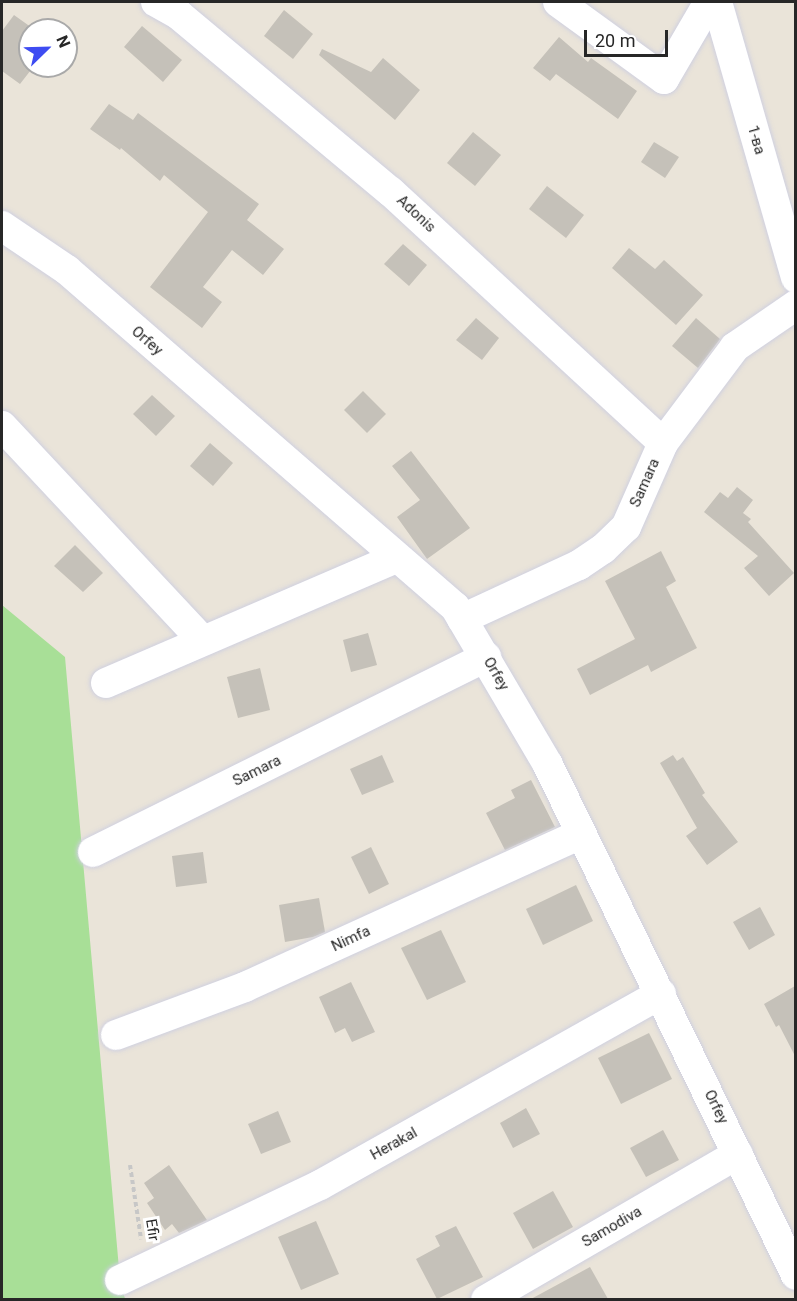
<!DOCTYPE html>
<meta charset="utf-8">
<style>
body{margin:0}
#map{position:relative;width:797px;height:1301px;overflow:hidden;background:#eae4d9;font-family:Roboto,sans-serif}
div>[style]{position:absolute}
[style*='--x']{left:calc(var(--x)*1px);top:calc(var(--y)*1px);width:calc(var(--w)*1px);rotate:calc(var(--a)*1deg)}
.green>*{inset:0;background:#a8df97}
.building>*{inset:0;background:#c5c1b9}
.path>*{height:4px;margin-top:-2px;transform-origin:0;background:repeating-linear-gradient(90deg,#c7c7c7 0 4.5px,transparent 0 7.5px)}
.roads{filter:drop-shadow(0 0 2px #cfd0e0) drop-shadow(0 0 2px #cfd0e0)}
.street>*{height:30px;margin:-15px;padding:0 15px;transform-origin:15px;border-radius:15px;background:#fff}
span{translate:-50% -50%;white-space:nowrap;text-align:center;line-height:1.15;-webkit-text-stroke:6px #fff;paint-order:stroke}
.street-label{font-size:15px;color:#272727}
.frame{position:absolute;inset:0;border:3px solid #272727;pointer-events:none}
.north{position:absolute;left:18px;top:18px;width:60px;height:60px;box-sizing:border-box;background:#fff;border:2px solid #a9a9a9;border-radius:50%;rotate:67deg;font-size:16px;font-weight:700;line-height:24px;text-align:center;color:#272727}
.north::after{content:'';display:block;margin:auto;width:21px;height:27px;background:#3e4cf2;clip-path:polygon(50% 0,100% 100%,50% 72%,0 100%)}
.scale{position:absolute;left:584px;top:30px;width:84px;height:27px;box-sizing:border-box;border:3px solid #272727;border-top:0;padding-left:8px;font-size:18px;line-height:21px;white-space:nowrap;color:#272727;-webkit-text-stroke:4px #fff;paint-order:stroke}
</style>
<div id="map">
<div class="green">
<div style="clip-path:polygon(2px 605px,65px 657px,120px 1280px,125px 1299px,2px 1299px)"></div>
</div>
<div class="building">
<div style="clip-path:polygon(284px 10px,313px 34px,293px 59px,264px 36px)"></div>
<div style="clip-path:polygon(14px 15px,35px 30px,30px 30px,30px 66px,34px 66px,20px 84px,2px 71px,2px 31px)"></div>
<div style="clip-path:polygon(142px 26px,182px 60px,163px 82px,124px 47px)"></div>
<div style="clip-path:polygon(559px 37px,588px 62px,591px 58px,637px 91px,618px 119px,556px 74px,550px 81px,533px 68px)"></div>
<div style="clip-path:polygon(322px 49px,371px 72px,383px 58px,420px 90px,395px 120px,319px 55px)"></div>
<div style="clip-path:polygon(109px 104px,133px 120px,138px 113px,259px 204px,247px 220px,284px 249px,263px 275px,232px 250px,203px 287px,222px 302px,202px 328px,150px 287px,208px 212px,164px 175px,160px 181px,121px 148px,120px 150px,90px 129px)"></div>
<div style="clip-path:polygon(473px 132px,501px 155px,475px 186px,447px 163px)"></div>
<div style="clip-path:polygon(654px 142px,679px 157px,665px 178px,641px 162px)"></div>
<div style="clip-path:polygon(547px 186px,584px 215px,566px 238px,529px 209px)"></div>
<div style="clip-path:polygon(403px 244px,427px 265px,409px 286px,384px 264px)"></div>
<div style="clip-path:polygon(629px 248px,655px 269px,664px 260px,703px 295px,676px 325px,612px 268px)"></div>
<div style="clip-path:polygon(476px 318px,499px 338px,482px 360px,456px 340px)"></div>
<div style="clip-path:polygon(696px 318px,720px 339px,698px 368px,672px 346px)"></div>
<div style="clip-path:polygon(363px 391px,386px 414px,367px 433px,344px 410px)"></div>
<div style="clip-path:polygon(152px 395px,175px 416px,156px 436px,133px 414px)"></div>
<div style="clip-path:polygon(210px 443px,233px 463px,213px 486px,190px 466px)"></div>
<div style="clip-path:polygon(411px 451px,470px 528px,427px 559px,397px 517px,420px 500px,392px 466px)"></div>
<div style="clip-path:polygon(737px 487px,753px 500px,743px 513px,751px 519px,748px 522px,794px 573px,769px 596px,744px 568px,758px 556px,704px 512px,720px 492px,728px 498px)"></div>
<div style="clip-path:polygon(75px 545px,103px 573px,83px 592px,54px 566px)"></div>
<div style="clip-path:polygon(661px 551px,676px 581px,666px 587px,697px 648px,651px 672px,648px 665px,590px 695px,577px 669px,635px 639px,605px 581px)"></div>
<div style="clip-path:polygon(368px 633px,377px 665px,351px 672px,343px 640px)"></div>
<div style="clip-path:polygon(260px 668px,270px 710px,238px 718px,227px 677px)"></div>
<div style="clip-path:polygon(382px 755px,394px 782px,362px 795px,350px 769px)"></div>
<div style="clip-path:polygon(673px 755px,677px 761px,683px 757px,705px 793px,702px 795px,738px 842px,707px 865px,686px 836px,697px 828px,660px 763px)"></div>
<div style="clip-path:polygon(531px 780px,555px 827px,505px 850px,486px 813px,515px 798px,511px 790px)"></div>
<div style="clip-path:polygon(371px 847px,389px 884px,369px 894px,351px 857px)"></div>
<div style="clip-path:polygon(203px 852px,207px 883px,176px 887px,172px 856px)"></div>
<div style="clip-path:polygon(576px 885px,593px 921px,543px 945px,526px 909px)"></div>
<div style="clip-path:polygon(319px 898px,325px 932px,313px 937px,285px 942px,279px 905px)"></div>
<div style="clip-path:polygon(760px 907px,775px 935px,749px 950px,733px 922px)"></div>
<div style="clip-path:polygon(441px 930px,466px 982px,427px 1000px,401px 948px)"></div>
<div style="clip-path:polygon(351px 982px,375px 1032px,352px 1042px,345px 1028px,335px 1033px,319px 997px)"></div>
<div style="clip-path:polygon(795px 986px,795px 1056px,779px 1025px,776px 1027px,764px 1004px)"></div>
<div style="clip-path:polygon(649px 1033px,672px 1079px,621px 1104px,598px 1058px)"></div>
<div style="clip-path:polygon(526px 1108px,540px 1134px,513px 1148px,500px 1123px)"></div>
<div style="clip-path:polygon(278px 1111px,291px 1142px,261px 1154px,248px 1124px)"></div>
<div style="clip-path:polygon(663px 1130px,679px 1160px,646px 1177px,630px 1148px)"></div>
<div style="clip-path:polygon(169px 1165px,207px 1220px,179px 1233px,172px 1224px,165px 1230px,147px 1203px,154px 1198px,144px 1183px)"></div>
<div style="clip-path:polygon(553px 1191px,573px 1227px,533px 1249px,513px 1213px)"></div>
<div style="clip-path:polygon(316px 1221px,339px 1274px,301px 1290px,278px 1237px)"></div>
<div style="clip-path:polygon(456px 1226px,483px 1277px,437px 1299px,416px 1259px,440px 1246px,435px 1236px)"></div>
<div style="clip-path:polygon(590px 1267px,608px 1299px,531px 1299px)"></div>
</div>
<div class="path">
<div style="--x:130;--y:1165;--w:75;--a:81.5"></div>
</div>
<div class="roads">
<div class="street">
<div style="--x:156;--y:2;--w:26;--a:29"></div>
<div style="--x:179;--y:15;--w:276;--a:39.9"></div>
<div style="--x:391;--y:192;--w:370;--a:42.7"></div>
<div style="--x:558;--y:2;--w:131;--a:36"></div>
<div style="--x:664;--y:79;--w:89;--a:-59.7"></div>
<div style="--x:717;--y:2;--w:287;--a:74"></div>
<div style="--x:2;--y:226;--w:78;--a:34.1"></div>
<div style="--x:67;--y:270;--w:514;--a:40.98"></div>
<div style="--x:455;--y:607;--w:183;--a:59.5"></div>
<div style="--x:548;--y:765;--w:567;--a:64.07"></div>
<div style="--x:2;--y:426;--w:294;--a:46.9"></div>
<div style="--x:462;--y:619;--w:129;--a:-24.8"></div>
<div style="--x:579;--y:565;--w:29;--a:-34"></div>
<div style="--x:603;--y:549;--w:32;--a:-44"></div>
<div style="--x:626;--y:527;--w:92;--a:-66.2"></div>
<div style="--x:663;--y:443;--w:120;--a:-53.1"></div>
<div style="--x:735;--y:347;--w:74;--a:-34.5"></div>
<div style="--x:106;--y:683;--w:316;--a:-23.3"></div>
<div style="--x:93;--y:852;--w:439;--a:-26.4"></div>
<div style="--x:116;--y:1035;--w:138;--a:-20.4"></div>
<div style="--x:245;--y:987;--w:369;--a:-24.5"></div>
<div style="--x:120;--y:1280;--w:221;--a:-25.4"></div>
<div style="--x:320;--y:1185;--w:391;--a:-29.3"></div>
<div style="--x:486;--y:1300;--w:291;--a:-30.1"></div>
</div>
</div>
<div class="street-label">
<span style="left:756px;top:140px;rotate:74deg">1-ва</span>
<span style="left:416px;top:214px;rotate:43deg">Adonis</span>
<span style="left:147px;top:341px;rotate:41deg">Orfey</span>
<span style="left:645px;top:483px;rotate:-66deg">Samara</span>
<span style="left:496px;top:674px;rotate:60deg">Orfey</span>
<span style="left:257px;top:771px;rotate:-26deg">Samara</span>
<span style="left:351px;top:939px;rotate:-25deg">Nimfa</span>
<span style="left:716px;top:1107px;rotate:64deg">Orfey</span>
<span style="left:394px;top:1144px;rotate:-29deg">Herakal</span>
<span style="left:612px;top:1227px;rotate:-30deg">Samodiva</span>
<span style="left:152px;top:1230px;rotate:81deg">Efir</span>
</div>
<div class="frame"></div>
<div class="north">N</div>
<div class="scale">20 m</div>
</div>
